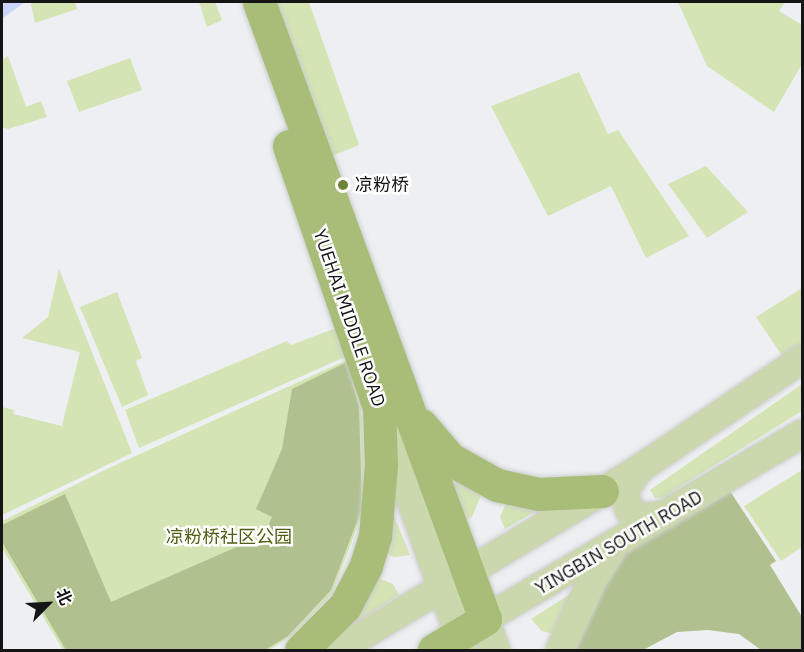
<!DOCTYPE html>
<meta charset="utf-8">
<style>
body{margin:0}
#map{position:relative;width:804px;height:652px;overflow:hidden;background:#eeeff2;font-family:"IBM Plex Sans","Noto Sans SC",sans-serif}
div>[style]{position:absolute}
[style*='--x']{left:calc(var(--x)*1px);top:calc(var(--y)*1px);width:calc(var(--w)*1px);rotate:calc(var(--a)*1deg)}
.green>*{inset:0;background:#d4e4b4}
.forest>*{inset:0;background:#b0c08e}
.water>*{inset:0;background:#cdd4fc}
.roads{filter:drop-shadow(0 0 2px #ccc) drop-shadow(0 0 2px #ccc)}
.primary>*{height:28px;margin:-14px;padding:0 14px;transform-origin:14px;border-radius:14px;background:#cbd7ad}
.highway>*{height:33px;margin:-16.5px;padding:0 16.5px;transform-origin:16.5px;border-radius:16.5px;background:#a8bd77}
.dots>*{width:16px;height:16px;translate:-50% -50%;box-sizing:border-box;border:3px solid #fff;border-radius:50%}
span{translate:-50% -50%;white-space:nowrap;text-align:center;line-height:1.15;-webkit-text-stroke:5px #fff;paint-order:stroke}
.poi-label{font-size:18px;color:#151516}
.left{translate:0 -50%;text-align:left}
.street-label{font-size:18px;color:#151516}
.park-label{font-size:18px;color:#4c5f13}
.frame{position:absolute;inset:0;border:3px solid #151516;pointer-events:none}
.north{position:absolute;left:18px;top:574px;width:60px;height:60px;-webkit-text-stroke:4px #fff;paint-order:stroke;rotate:66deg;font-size:16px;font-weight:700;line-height:24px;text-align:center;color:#151516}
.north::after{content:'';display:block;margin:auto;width:21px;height:27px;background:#151516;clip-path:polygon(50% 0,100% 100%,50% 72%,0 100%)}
</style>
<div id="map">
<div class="green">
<div style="clip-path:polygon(35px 2px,75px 2px,77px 9px,35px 23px,31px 4px)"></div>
<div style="clip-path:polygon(199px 2px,215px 2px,222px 20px,207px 27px)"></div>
<div style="clip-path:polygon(275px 2px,309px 2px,359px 145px,332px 156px)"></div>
<div style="clip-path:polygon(678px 2px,785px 2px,779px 11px,802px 25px,802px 64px,774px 112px,707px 66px)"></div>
<div style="clip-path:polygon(8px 56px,26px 107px,41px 101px,47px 117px,8px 129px,2px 127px,2px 60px)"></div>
<div style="clip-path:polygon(130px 58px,142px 90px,79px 112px,67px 81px)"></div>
<div style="clip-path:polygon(579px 72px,608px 134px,618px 130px,689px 236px,646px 258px,611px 186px,548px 216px,491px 106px)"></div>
<div style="clip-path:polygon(706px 166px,748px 212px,707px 238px,668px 184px)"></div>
<div style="clip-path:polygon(59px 269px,132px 453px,2px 515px,2px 407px,14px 410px,13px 414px,62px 426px,80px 352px,22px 338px,48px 317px)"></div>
<div style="clip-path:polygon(802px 288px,802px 353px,787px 363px,756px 317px)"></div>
<div style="clip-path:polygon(117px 292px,142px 358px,136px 361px,148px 395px,122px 407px,80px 307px)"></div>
<div style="clip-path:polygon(336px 328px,345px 357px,139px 448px,125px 410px,287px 341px,291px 345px)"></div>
<div style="clip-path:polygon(349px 359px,361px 405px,367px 501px,332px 594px,290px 637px,269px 650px,63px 650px,2px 548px,2px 521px,107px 469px)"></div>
<div style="clip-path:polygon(802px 384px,802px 411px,662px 498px,655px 498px,650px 490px)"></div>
<div style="clip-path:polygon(802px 470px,802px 547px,781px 561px,744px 506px)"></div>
<div style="clip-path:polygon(447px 474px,484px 488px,472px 517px,464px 520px)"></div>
<div style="clip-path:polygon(509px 496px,541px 508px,505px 529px,500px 517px)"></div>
<div style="clip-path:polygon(390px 506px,410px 555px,395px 557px,380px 552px)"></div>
<div style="clip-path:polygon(371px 575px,393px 584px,399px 595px,358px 621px,353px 620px)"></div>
<div style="clip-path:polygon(578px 589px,558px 635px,542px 631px,531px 619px)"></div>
</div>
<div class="forest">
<div style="clip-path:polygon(347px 362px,359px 407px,362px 508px,331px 590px,288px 636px,265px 650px,66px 650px,2px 542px,2px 525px,65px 494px,111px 602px,264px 535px,272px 517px,256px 509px,282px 449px,292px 389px)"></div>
<div style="clip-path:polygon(726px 485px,776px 561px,770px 565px,802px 617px,802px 650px,761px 650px,739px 634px,708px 630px,677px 632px,643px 650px,571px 650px,611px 562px)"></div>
</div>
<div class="water">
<div style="clip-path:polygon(2px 2px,25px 2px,2px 19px)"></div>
</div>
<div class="roads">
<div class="primary">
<div style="--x:385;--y:427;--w:237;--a:70.5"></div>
<div style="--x:640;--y:468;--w:28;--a:125"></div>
<div style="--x:624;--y:491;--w:20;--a:75"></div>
<div style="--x:629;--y:510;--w:17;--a:28"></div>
<div style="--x:644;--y:518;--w:23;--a:-10"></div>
<div style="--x:338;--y:650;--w:355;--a:-31"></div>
<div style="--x:642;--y:467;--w:193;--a:-34"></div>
<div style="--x:496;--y:650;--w:33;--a:-110"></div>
<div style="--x:485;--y:619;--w:367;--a:-30.3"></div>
<div style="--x:560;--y:650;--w:78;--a:-65.1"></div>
<div style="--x:593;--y:579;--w:36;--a:-58"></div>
</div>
<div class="highway">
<div style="--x:259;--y:2;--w:657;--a:69.88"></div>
<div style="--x:485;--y:619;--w:60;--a:148.7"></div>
<div style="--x:289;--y:146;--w:276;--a:71"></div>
<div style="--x:379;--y:407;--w:58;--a:88"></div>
<div style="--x:381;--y:465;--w:71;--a:94.8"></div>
<div style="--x:375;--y:536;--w:31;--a:107"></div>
<div style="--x:366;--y:566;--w:45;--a:117.7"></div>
<div style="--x:345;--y:606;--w:62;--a:135"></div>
<div style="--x:421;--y:425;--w:45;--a:49.5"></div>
<div style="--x:450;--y:459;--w:54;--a:29"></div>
<div style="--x:497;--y:485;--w:43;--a:12.1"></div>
<div style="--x:539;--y:494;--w:63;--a:-2.7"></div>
</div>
</div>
<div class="dots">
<div style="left:343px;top:185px;background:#6f8436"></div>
</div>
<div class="poi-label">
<span class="left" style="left:355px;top:185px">凉粉桥</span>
</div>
<div class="street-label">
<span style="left:349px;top:318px;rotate:71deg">YUEHAI MIDDLE ROAD</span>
<span style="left:619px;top:543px;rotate:-30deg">YINGBIN SOUTH ROAD</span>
</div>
<div class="park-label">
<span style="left:229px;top:537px">凉粉桥社区公园</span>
</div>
<div class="frame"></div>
<div class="north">北</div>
</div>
